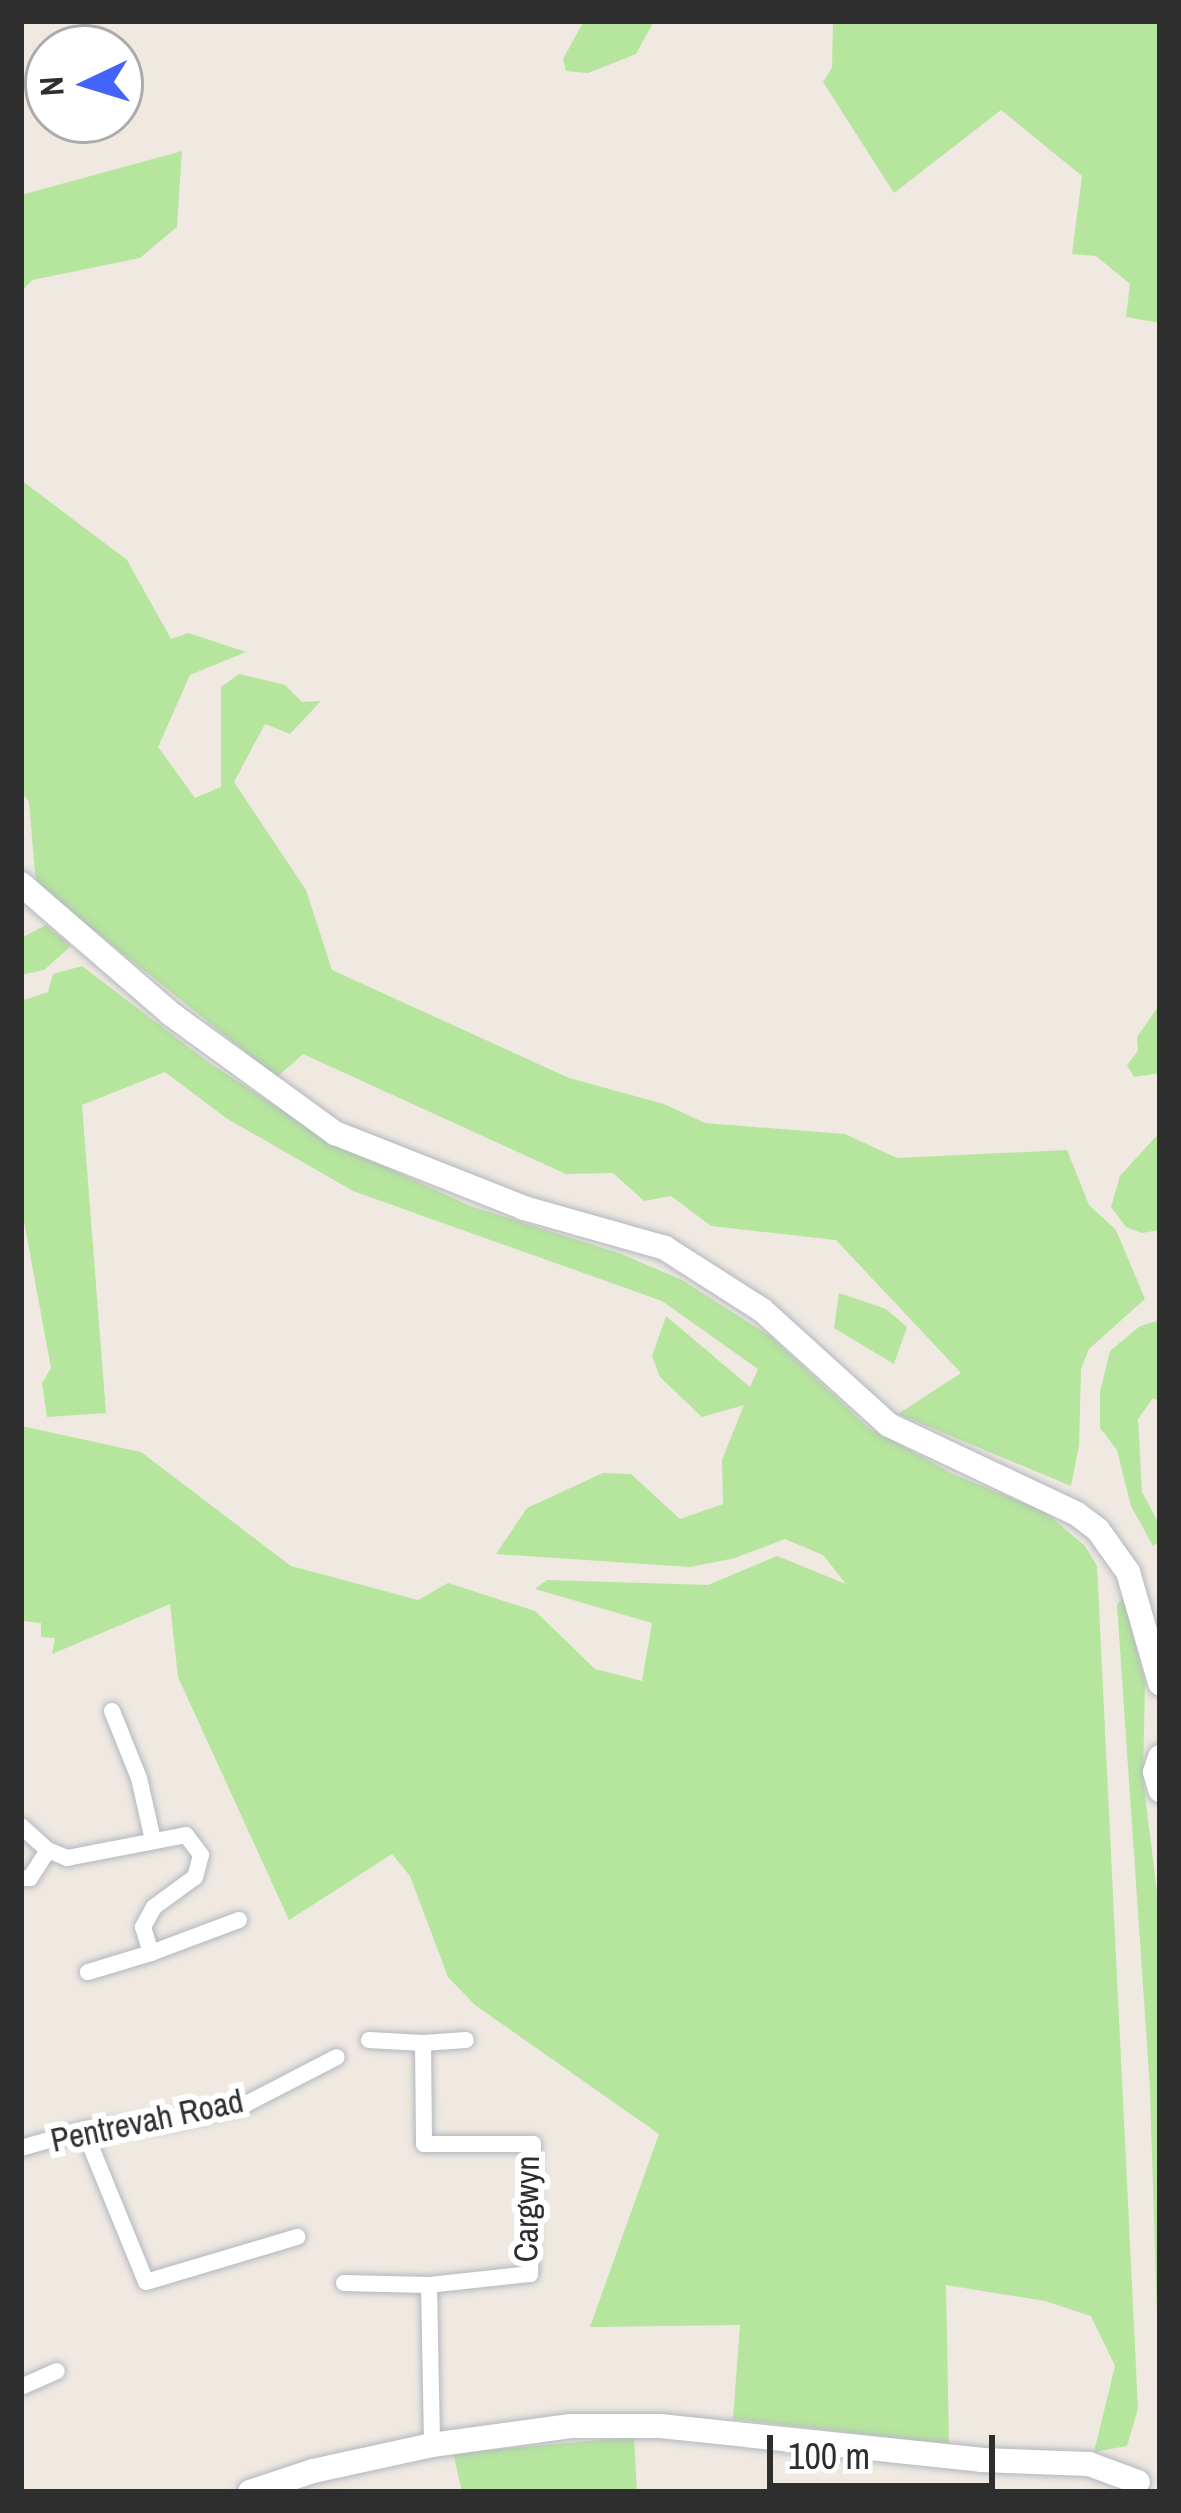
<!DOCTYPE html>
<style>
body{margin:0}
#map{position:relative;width:1181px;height:2513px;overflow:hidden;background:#efe9e1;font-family:"Archivo Narrow",sans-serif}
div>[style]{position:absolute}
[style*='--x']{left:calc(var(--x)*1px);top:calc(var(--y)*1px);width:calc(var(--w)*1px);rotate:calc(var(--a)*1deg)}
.green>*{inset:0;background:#b6e59e}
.roads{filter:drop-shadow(0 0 3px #b4b7c1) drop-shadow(0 0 3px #b4b7c1)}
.street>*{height:16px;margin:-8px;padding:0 8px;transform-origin:8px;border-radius:8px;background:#fff}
.secondary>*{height:24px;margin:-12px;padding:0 12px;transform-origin:12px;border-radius:12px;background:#fff}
span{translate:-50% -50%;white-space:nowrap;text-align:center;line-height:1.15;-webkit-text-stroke:12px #fff;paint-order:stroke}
.street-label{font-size:33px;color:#2e2e2e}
.frame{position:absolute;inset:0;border:24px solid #2e2e2e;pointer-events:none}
.north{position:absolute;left:24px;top:24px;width:120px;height:120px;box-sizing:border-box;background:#fff;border:3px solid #ababab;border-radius:50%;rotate:266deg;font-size:33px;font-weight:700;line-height:48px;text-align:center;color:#2e2e2e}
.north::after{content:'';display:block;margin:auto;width:42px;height:54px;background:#4264fb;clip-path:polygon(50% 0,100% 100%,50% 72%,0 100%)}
.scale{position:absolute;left:767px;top:2435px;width:228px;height:54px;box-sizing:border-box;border:6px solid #2e2e2e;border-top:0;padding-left:15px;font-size:36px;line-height:42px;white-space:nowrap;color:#2e2e2e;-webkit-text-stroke:9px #fff;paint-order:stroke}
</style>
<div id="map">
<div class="green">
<div style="clip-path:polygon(584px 21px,654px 21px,636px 54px,588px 73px,566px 71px,563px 59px)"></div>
<div style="clip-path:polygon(833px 21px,1160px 21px,1160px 323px,1126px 317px,1130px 284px,1096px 256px,1072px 254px,1082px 176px,1001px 110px,894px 193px,823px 82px,832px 68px)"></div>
<div style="clip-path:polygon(182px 151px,177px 227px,140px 258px,32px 280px,21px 292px,21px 195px)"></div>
<div style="clip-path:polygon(21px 480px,127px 560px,171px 639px,188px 633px,246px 652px,190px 675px,158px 747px,195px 798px,221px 787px,221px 687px,239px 674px,285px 685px,302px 702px,321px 701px,290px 734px,265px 724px,234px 782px,306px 890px,332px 970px,569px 1078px,664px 1104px,705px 1123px,845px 1134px,897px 1158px,1067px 1150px,1089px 1205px,1116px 1230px,1145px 1299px,1089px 1349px,1081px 1369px,1079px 1445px,1071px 1486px,898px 1414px,961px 1373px,836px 1240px,711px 1226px,671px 1196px,644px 1201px,613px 1173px,566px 1174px,303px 1054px,277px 1077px,36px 884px,29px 802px,21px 791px)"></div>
<div style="clip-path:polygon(46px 925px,71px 946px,44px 970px,21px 975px,21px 938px)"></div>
<div style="clip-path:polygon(82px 966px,208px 1062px,328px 1140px,470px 1206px,619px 1253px,682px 1280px,770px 1336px,869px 1428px,953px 1474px,1045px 1512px,1085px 1546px,1097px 1566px,1138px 2409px,1127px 2446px,1094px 2452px,1115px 2366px,1091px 2316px,1045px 2301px,946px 2285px,949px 2444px,733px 2419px,740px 2325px,590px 2327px,659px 2134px,475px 2005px,448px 1977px,410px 1876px,392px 1854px,289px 1920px,178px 1677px,170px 1604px,52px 1654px,55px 1638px,41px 1637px,41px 1623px,21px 1621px,21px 1426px,141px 1452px,291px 1566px,418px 1600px,448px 1583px,535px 1611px,595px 1669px,642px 1681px,652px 1623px,535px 1589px,547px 1580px,708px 1585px,777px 1556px,846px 1584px,823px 1555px,785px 1539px,735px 1558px,690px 1567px,496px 1554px,527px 1508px,603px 1473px,631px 1474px,680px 1519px,723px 1504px,722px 1460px,744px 1405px,702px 1417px,660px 1377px,652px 1356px,666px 1316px,750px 1387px,758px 1369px,662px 1301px,353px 1191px,226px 1118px,165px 1072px,82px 1105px,106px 1413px,47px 1417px,42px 1383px,51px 1368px,21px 1205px,21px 1001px,48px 992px,53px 974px)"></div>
<div style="clip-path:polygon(1160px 1004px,1160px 1073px,1134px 1077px,1127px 1065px,1138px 1051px,1137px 1037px)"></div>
<div style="clip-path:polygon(1160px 1132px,1160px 1230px,1142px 1233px,1126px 1227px,1111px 1207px,1120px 1176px)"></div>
<div style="clip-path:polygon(839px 1293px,886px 1309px,907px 1327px,894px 1364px,834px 1328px)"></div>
<div style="clip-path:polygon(1160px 1320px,1160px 1402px,1153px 1398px,1138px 1419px,1142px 1492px,1160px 1526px,1160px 1541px,1153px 1546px,1131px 1506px,1117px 1450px,1100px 1428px,1100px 1392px,1110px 1351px,1140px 1326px)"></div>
<div style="clip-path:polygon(1123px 1597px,1145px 1681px,1143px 1779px,1160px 1916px,1160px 2416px,1150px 2088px,1117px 1605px)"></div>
<div style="clip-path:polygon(634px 2437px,637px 2492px,462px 2492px,453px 2453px)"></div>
</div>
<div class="roads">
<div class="street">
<div style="--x:112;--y:1711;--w:72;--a:68.1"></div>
<div style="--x:139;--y:1778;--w:64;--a:77.3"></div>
<div style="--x:21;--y:1826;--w:36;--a:42"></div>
<div style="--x:48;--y:1850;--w:21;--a:23"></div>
<div style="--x:67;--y:1858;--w:121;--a:-10.9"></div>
<div style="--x:186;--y:1835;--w:25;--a:53"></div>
<div style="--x:201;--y:1855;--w:23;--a:105"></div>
<div style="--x:195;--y:1877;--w:51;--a:143.8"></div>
<div style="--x:154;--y:1907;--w:23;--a:119"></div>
<div style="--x:143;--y:1927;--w:27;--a:73"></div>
<div style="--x:151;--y:1953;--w:66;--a:163.2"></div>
<div style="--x:21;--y:1878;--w:9;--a:0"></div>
<div style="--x:30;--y:1878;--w:33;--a:-57"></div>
<div style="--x:151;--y:1953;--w:94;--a:-20.6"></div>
<div style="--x:369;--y:2040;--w:54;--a:3.2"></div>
<div style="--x:423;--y:2043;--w:101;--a:89.4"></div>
<div style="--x:424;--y:2144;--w:109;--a:0"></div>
<div style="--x:533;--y:2144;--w:130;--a:91.3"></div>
<div style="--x:530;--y:2274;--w:102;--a:173.8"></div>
<div style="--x:429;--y:2285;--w:160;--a:88.9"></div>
<div style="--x:423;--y:2043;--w:43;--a:-4"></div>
<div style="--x:84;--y:2130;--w:164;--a:67.8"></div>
<div style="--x:146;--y:2282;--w:158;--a:-16.6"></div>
<div style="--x:21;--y:2148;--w:66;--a:-15.9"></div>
<div style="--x:84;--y:2130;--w:87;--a:-5.3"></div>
<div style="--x:171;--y:2122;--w:77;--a:-13.5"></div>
<div style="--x:246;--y:2104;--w:102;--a:-27.3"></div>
<div style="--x:344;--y:2283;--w:85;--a:1.3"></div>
<div style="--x:21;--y:2387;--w:39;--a:-24"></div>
</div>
<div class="secondary">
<div style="--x:21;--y:884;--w:198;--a:40.9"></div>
<div style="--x:171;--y:1014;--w:203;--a:36"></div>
<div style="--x:335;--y:1133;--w:203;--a:21.6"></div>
<div style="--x:524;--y:1208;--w:147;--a:15.8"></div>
<div style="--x:665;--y:1248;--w:115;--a:32.6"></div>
<div style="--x:762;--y:1310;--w:171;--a:42.2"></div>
<div style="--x:889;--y:1425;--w:208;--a:25.3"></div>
<div style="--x:1077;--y:1514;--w:26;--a:37"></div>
<div style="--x:1098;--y:1530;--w:52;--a:54.5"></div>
<div style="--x:1128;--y:1572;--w:116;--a:73.9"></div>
<div style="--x:1160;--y:1757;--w:16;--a:108"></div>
<div style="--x:1155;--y:1772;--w:19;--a:74"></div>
<div style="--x:250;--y:2492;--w:66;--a:-18.4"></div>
<div style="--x:313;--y:2471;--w:122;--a:-12.3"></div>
<div style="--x:432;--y:2445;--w:140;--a:-7.8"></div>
<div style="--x:571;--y:2426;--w:89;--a:0"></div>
<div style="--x:660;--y:2426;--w:323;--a:6"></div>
<div style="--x:981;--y:2460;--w:108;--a:2.1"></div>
<div style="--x:1089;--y:2464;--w:52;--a:20.2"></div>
</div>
</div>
<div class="street-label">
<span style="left:147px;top:2121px;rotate:-12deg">Pentrevah Road</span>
<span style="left:527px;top:2209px;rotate:-89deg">Cargwyn</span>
</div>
<div class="frame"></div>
<div class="north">N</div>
<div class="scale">100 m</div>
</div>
